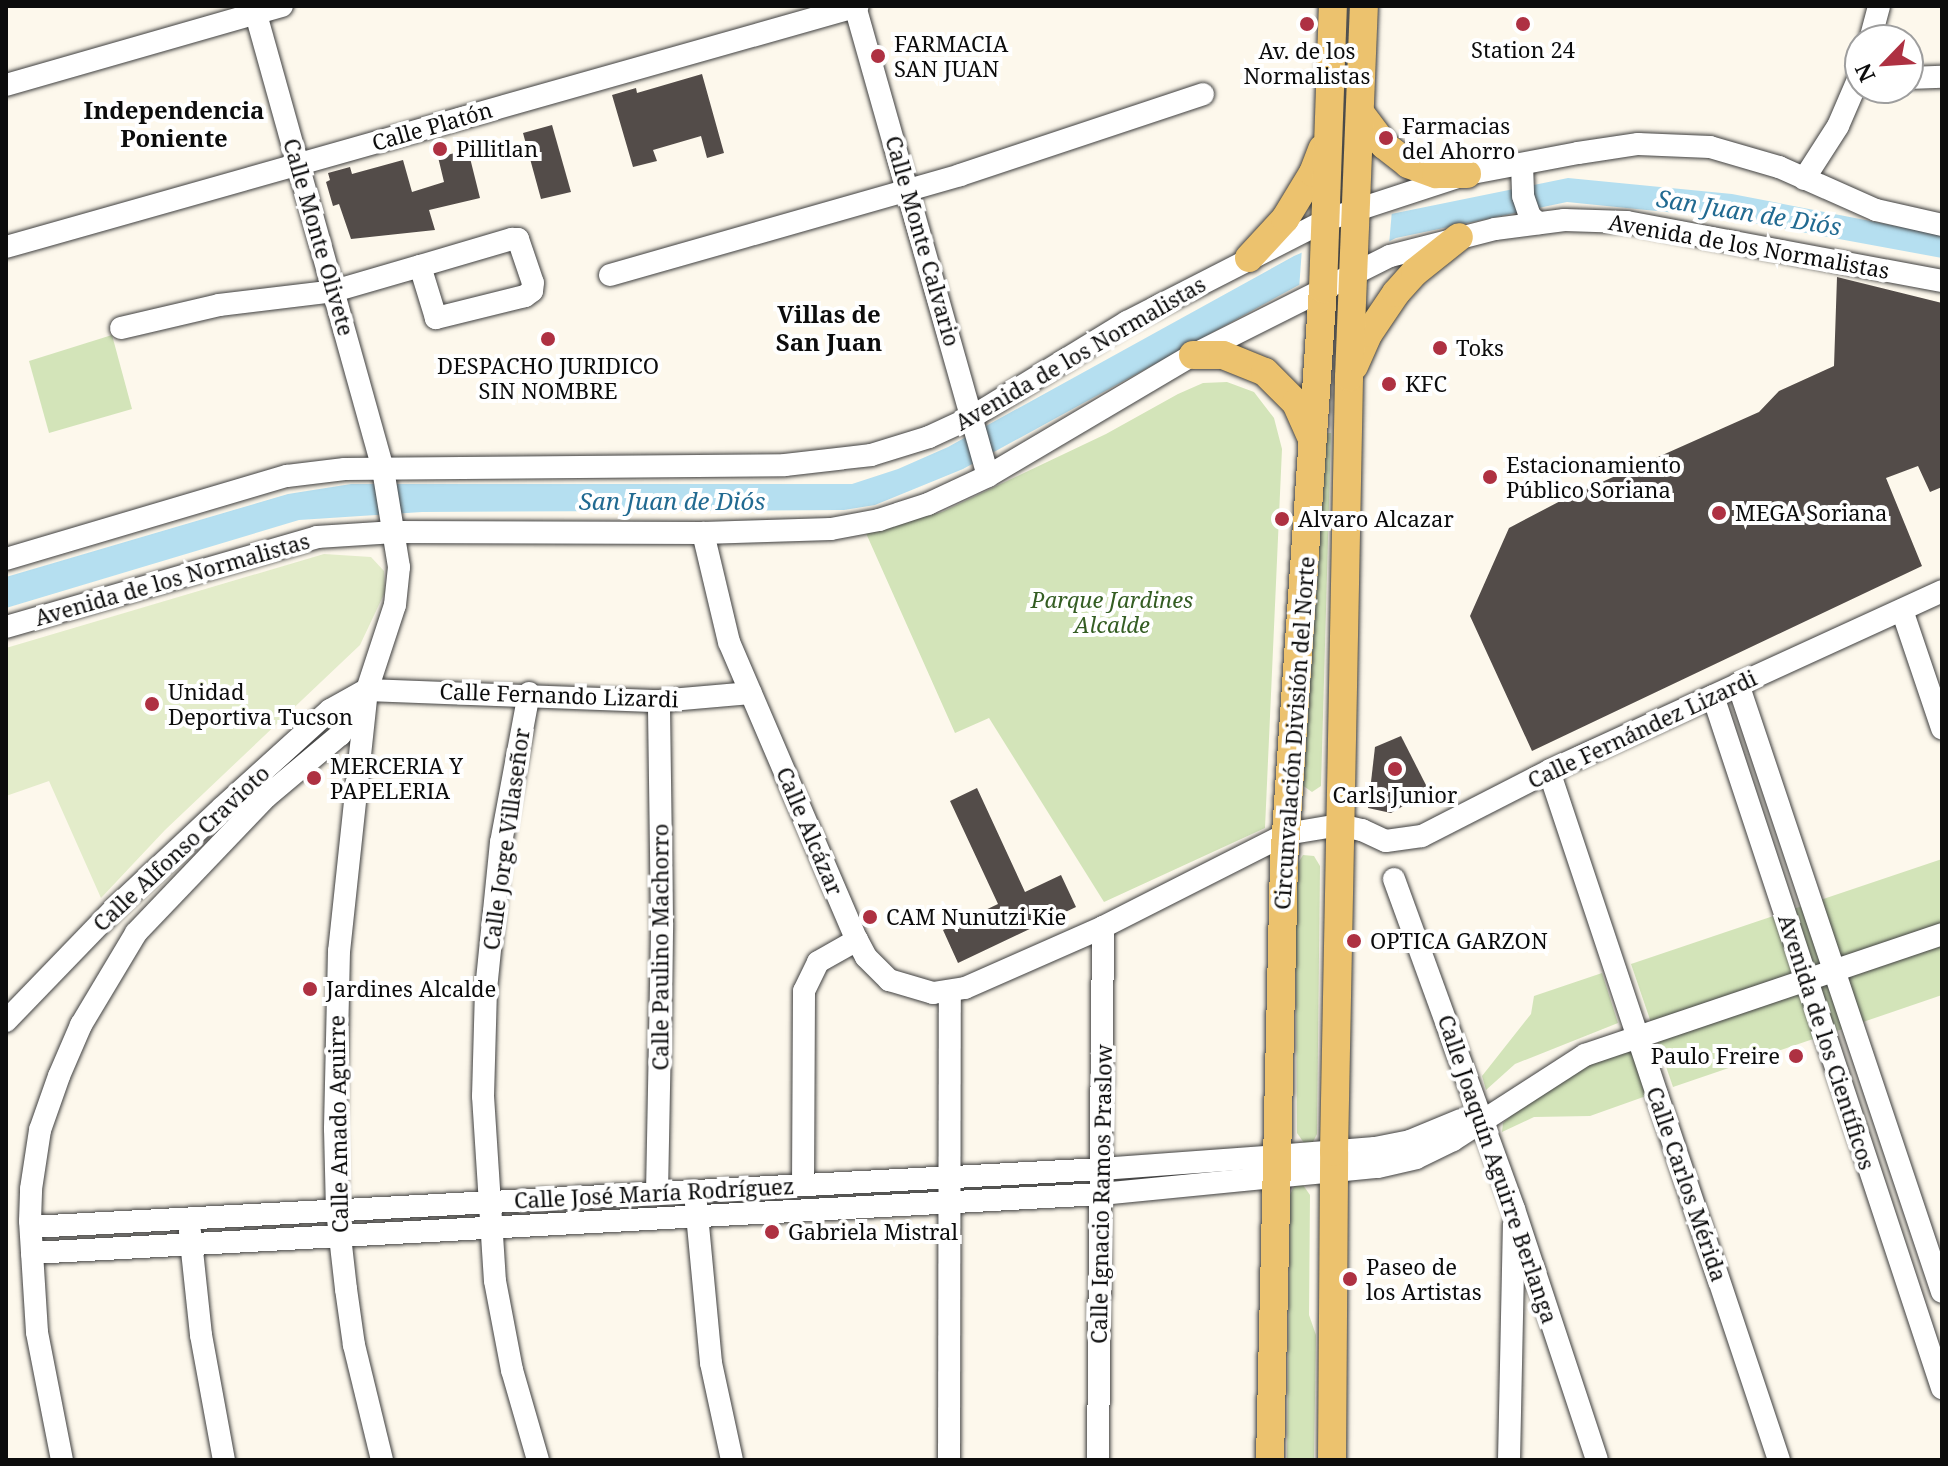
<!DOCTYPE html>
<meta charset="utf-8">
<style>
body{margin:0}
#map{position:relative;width:1948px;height:1466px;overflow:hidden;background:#fdf8ec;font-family:"Noto Serif",serif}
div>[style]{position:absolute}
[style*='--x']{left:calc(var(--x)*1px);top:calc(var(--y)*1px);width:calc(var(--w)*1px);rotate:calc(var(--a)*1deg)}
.green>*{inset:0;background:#d3e4b9}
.pitch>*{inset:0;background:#e3ecca}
.water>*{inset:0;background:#b5dff0}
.pier>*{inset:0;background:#fdf8ec}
.building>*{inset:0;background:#534c49}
.roads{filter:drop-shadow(0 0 2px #3f3f3f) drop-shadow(0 0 2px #3f3f3f)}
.minor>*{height:22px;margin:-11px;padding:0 11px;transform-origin:11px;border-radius:11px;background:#fff}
.major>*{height:28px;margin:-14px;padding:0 14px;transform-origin:14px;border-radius:14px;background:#ecc26e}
.dots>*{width:22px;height:22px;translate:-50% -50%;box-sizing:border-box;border:4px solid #fff;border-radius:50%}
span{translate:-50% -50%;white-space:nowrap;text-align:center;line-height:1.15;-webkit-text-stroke:8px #fff;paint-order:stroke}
.poi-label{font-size:22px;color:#0c0c0c}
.left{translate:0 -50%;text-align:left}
.right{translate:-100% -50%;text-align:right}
.street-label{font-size:22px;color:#0c0c0c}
.park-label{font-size:22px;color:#345d23;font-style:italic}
.neighbourhood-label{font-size:24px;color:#0c0c0c;font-weight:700}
.water-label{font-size:24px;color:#216a91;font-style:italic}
.frame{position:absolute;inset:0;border:8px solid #0c0c0c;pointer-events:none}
.north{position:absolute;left:1844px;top:24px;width:80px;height:80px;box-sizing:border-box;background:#fff;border:2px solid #9e9e9e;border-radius:50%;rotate:245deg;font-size:22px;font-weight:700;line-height:32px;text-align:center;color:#0c0c0c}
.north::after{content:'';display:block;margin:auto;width:28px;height:36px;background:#ae3142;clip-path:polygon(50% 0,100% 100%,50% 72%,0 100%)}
</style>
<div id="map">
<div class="green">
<div style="clip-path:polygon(112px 335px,132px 409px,49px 433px,29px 361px)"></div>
<div style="clip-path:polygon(1227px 382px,1254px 392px,1274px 418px,1282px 449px,1265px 828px,1104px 902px,989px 718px,955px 733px,865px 531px,942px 512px,1106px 434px,1178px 394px,1203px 383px)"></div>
<div style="clip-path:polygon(1325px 433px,1331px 433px,1321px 786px,1312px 792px,1302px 785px)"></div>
<div style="clip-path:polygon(1303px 855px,1314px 856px,1320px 866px,1317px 1134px,1313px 1142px,1304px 1143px,1297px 1133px,1295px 868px)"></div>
<div style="clip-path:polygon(1942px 859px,1942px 995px,1673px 1087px,1631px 964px)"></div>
<div style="clip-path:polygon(1602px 973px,1618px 1023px,1515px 1064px,1486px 1090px,1482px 1076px,1531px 1014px,1534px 996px)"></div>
<div style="clip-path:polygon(1633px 1047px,1649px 1095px,1590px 1116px,1534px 1117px,1502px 1132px,1503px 1123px,1559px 1073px)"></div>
<div style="clip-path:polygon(1303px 1185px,1310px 1195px,1309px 1315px,1316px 1335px,1314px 1460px,1287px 1460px,1290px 1195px,1294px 1186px)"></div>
</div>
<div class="pitch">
<div style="clip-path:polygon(324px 554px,371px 557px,384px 571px,385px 592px,360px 645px,165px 830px,101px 898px,49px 781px,6px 796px,6px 648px)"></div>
</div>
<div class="water">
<div style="clip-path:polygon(1568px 178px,1732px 194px,1942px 235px,1942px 258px,1726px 218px,1567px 202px,1396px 238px,1297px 286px,963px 469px,875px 505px,844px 510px,422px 512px,299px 520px,6px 608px,6px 577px,288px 494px,351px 484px,852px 484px,898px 469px,948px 447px,1294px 256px,1391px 214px)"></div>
</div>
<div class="pier">
<div style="clip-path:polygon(1392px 210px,1389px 245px,1299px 290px,1302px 248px)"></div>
</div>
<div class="building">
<div style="clip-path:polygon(702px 74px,724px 153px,707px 158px,701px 136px,653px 150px,657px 161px,633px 167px,612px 95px,636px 88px,637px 93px)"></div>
<div style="clip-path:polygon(552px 125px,571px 192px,541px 199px,523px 133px)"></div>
<div style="clip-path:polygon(468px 150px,480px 198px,429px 210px,435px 230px,351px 239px,339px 204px,333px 206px,326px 182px,330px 180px,328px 173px,350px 167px,352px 174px,403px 160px,412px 192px,444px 182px,438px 157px)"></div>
<div style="clip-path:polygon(1837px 277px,1942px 303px,1942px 487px,1930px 492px,1918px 466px,1886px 478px,1922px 566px,1532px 751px,1470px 616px,1509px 528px,1566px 498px,1759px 412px,1779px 391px,1834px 366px)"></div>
<div style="clip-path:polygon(1401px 736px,1429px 791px,1391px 813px,1368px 808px,1375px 747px)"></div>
<div style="clip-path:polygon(977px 788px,1025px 892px,1061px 875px,1076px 907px,958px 963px,943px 930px,998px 904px,950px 801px)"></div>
</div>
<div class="roads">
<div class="minor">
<div style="--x:855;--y:6;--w:488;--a:74.2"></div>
<div style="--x:1870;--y:40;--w:35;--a:-75"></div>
<div style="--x:1908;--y:78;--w:34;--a:-2"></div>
<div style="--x:6;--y:85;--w:287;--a:-16"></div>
<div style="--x:1522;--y:164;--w:32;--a:88"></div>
<div style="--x:1523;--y:196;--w:21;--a:71"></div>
<div style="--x:1530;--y:216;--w:11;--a:41"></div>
<div style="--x:1804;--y:179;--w:63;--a:-57.3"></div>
<div style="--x:1838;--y:126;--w:56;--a:-66.7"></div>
<div style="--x:6;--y:247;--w:885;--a:-15.79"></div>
<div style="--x:610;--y:275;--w:364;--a:-15.9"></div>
<div style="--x:960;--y:175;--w:256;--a:-18.4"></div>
<div style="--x:121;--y:328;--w:101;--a:-13.2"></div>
<div style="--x:219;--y:305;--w:116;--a:-6.9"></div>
<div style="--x:334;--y:291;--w:90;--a:-16.2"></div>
<div style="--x:420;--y:266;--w:96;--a:-16.4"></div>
<div style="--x:512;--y:239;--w:6;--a:0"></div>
<div style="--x:518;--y:239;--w:46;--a:71.2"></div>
<div style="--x:533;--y:283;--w:8;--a:97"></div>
<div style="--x:532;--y:291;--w:9;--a:144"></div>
<div style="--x:525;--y:296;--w:92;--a:166.1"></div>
<div style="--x:436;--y:318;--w:54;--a:-107.1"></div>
<div style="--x:703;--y:533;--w:112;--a:76.6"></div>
<div style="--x:729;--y:642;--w:324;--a:66.8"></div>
<div style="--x:857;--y:940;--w:19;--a:62"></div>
<div style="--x:866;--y:957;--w:33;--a:45"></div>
<div style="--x:889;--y:980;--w:46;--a:16.5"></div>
<div style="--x:933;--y:993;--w:32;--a:-9"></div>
<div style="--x:965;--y:988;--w:151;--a:-23.8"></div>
<div style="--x:1103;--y:927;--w:205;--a:-26.9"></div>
<div style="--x:1286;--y:834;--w:55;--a:-9.5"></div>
<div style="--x:1340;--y:825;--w:23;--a:13"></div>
<div style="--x:1362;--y:830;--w:26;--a:25"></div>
<div style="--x:1386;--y:841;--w:36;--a:-8"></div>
<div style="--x:1422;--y:836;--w:143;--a:-27.1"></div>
<div style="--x:1549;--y:771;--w:432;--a:-24.6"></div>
<div style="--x:6;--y:559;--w:293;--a:-16.5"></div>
<div style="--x:287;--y:476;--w:58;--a:-6.9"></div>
<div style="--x:345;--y:469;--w:440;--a:-0.5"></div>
<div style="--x:785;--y:465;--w:87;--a:-6.6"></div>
<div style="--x:871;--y:455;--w:61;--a:-17.2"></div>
<div style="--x:929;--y:437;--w:47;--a:-24.9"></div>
<div style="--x:972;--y:417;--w:182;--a:-31.5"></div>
<div style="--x:1127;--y:322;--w:224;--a:-27.1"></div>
<div style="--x:1326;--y:220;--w:148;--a:-18.1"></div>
<div style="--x:1467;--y:174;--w:113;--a:-10.7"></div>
<div style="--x:1578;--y:153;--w:61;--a:-8.5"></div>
<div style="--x:1638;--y:144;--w:72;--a:2.4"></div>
<div style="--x:1710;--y:147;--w:72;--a:16.2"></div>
<div style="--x:1779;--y:167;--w:106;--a:23.9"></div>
<div style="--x:1876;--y:210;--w:68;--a:12.8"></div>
<div style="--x:1902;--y:610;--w:125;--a:71.3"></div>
<div style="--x:6;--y:627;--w:324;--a:-16.1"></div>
<div style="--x:317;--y:537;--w:78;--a:-3.7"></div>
<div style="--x:395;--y:532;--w:308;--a:0.2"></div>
<div style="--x:703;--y:533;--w:128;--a:-1.8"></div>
<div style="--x:831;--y:529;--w:49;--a:-10.6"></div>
<div style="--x:879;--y:520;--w:52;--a:-18.1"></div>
<div style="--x:928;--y:504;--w:66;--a:-25"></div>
<div style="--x:988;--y:476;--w:238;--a:-30.6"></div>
<div style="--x:1193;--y:355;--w:220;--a:-26.7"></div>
<div style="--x:1390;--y:256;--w:108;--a:-14.4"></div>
<div style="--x:1495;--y:229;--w:70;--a:-7.4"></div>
<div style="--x:1564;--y:220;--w:63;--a:1.8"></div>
<div style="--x:1627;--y:222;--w:320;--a:10.6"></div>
<div style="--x:1738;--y:684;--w:641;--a:71.45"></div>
<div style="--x:367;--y:690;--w:292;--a:2.2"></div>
<div style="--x:659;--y:701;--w:92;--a:-5"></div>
<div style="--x:529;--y:693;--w:152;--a:100.6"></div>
<div style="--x:501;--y:842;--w:148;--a:95.8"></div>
<div style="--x:486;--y:989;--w:107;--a:91.6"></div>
<div style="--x:483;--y:1096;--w:185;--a:86.3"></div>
<div style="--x:495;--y:1281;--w:91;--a:79.2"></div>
<div style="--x:512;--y:1370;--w:94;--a:73.9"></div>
<div style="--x:1713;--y:696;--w:729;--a:71.69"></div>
<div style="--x:366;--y:699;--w:253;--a:96.1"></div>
<div style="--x:339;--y:951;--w:178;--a:91.3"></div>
<div style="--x:335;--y:1129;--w:81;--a:88.6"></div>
<div style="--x:337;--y:1210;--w:80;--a:83.5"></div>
<div style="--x:346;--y:1289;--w:57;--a:81.9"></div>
<div style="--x:354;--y:1345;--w:118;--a:76.3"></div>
<div style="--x:1549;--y:771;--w:726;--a:71.54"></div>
<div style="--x:1394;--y:879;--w:351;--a:70"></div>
<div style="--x:1514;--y:1209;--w:264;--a:71.7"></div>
<div style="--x:6;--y:1021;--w:157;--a:-46"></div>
<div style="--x:115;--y:908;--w:146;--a:-43.1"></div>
<div style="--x:222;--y:808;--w:146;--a:-42.2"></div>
<div style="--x:330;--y:710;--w:41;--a:-29.1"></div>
<div style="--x:803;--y:1185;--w:194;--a:-89.7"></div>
<div style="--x:804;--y:991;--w:32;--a:-64"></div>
<div style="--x:818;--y:962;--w:45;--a:-29.4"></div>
<div style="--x:657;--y:1193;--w:270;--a:-88.9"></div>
<div style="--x:662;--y:923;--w:222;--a:-90.8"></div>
<div style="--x:696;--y:1204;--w:160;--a:84.6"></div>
<div style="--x:711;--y:1363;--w:99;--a:77.8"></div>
<div style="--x:31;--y:1227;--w:1072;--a:-3.1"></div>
<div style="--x:1101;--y:1169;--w:175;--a:-4.2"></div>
<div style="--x:1276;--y:1156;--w:99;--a:-4.6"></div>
<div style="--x:1375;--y:1148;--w:36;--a:-11"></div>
<div style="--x:1410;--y:1141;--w:55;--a:-22.4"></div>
<div style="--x:190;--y:1232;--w:104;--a:83.9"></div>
<div style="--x:201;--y:1335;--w:127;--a:79.6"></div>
<div style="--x:32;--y:1253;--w:1071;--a:-3.16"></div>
<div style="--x:1101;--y:1194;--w:278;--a:-5.6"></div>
<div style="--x:1378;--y:1167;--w:39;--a:-13"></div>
<div style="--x:1416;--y:1158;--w:41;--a:-25.9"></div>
<div style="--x:1453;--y:1140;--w:157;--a:-32.8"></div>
<div style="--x:1585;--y:1055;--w:377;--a:-18.7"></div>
<div style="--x:62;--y:1460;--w:130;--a:-101.1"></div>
<div style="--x:37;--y:1332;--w:111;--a:-93.6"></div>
<div style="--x:30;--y:1221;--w:32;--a:-88"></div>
<div style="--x:31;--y:1189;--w:60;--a:-81.3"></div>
<div style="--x:40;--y:1130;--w:57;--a:-70.6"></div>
<div style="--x:59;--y:1076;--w:56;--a:-66.7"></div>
<div style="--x:81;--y:1025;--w:107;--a:-59.1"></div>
<div style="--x:136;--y:933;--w:188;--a:-46.3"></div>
<div style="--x:266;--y:797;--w:97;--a:-40"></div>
<div style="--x:340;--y:735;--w:52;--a:-59"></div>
<div style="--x:367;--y:690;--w:89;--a:-71.8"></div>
<div style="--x:395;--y:605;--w:38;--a:-84"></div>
<div style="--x:399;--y:567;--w:99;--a:-99.3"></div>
<div style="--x:383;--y:469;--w:481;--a:-105.6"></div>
<div style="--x:949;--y:1460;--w:468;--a:-89.9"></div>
<div style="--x:1098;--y:1460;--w:533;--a:-89.46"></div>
<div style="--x:1509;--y:1460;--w:235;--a:-88.8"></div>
</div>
<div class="major">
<div style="--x:1361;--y:114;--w:39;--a:53"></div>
<div style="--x:1384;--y:145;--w:31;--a:38"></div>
<div style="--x:1408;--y:164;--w:30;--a:20"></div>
<div style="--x:1436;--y:174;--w:31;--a:0"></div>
<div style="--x:1249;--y:258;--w:53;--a:-47.3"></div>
<div style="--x:1285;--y:219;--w:54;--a:-58.7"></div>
<div style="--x:1313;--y:173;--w:26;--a:-69"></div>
<div style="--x:1193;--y:355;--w:30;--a:0"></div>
<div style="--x:1223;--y:355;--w:45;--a:22"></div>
<div style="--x:1265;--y:372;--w:44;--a:45"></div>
<div style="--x:1296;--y:403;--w:35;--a:66"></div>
<div style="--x:1354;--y:366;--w:36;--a:-66"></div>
<div style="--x:1369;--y:333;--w:48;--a:-56"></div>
<div style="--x:1396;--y:293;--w:28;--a:-48"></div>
<div style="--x:1415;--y:272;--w:56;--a:-38.5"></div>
<div style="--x:1270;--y:1460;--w:598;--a:-88.66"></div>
<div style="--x:1284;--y:862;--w:574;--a:-86.11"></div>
<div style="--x:1323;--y:289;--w:283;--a:-88"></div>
<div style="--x:1332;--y:1460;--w:308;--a:-89.6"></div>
<div style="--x:1334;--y:1152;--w:775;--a:-88.89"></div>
<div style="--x:1349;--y:377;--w:371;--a:-87.7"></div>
</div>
</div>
<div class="dots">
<div style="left:1307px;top:24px;background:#ae3142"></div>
<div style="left:1523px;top:24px;background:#ae3142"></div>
<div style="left:878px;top:56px;background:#ae3142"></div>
<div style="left:1386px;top:138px;background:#ae3142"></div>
<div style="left:440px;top:149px;background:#ae3142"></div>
<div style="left:548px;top:339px;background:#ae3142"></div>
<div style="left:1440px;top:348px;background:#ae3142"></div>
<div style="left:1389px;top:384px;background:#ae3142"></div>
<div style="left:1490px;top:477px;background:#ae3142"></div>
<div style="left:1719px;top:513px;background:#ae3142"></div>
<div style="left:1282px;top:519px;background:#ae3142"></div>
<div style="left:152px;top:704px;background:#ae3142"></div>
<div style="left:1395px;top:769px;background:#ae3142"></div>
<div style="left:314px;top:778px;background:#ae3142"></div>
<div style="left:870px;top:917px;background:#ae3142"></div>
<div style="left:1354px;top:941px;background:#ae3142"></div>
<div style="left:310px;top:989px;background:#ae3142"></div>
<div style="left:1796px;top:1056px;background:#ae3142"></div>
<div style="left:772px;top:1232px;background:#ae3142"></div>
<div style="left:1350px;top:1279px;background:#ae3142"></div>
</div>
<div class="poi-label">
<span class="left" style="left:894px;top:56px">FARMACIA<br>SAN JUAN</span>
<span style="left:1307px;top:63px">Av. de los<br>Normalistas</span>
<span style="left:1523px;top:50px">Station 24</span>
<span class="left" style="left:1402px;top:138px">Farmacias<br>del Ahorro</span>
<span class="left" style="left:456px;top:149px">Pillitlan</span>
<span class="left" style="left:1456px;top:348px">Toks</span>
<span style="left:548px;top:378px">DESPACHO JURIDICO<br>SIN NOMBRE</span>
<span class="left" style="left:1405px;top:384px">KFC</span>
<span class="left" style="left:1506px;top:477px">Estacionamiento<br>Público Soriana</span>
<span class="left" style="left:1735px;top:513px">MEGA Soriana</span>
<span class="left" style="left:1298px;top:519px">Alvaro Alcazar</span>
<span class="left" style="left:168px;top:704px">Unidad<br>Deportiva Tucson</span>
<span class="left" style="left:330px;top:778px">MERCERIA Y<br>PAPELERIA</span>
<span style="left:1395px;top:795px">Carls Junior</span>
<span class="left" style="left:886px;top:917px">CAM Nunutzi Kie</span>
<span class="left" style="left:1370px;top:941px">OPTICA GARZON</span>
<span class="left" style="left:326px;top:989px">Jardines Alcalde</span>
<span class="right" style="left:1780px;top:1056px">Paulo Freire</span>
<span class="left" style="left:788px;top:1232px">Gabriela Mistral</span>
<span class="left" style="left:1366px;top:1279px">Paseo de<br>los Artistas</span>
</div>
<div class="street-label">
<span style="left:432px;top:126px;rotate:-16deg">Calle Platón</span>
<span style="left:319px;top:237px;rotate:74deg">Calle Monte Olivete</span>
<span style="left:923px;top:241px;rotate:74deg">Calle Monte Calvario</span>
<span style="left:1749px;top:246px;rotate:10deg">Avenida de los Normalistas</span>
<span style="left:1080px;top:353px;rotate:-30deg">Avenida de los Normalistas</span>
<span style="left:172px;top:579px;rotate:-16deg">Avenida de los Normalistas</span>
<span style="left:559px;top:695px;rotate:2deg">Calle Fernando Lizardi</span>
<span style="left:1642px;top:729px;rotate:-25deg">Calle Fernández Lizardi</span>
<span style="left:1294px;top:733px;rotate:-86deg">Circunvalación División del Norte</span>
<span style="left:810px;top:831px;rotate:67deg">Calle Alcázar</span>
<span style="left:506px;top:839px;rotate:-82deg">Calle Jorge Villaseñor</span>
<span style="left:181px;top:848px;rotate:-43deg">Calle Alfonso Cravioto</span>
<span style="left:660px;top:947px;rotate:-90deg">Calle Paulino Machorro</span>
<span style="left:1827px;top:1042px;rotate:72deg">Avenida de los Científicos</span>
<span style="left:338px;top:1124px;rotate:-91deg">Calle Amado Aguirre</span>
<span style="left:1498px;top:1169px;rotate:71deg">Calle Joaquín Aguirre Berlanga</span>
<span style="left:1687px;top:1184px;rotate:71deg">Calle Carlos Mérida</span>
<span style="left:654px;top:1193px;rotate:-3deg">Calle José María Rodríguez</span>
<span style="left:1101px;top:1194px;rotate:-89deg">Calle Ignacio Ramos Praslow</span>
</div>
<div class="park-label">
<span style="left:1112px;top:612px">Parque Jardines<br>Alcalde</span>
</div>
<div class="neighbourhood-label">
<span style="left:174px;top:124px">Independencia<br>Poniente</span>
<span style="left:829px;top:328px">Villas de<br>San Juan</span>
</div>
<div class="water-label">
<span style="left:1749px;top:212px;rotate:9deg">San Juan de Diós</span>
<span style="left:672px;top:501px">San Juan de Diós</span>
</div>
<div class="frame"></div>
<div class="north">N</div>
</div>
